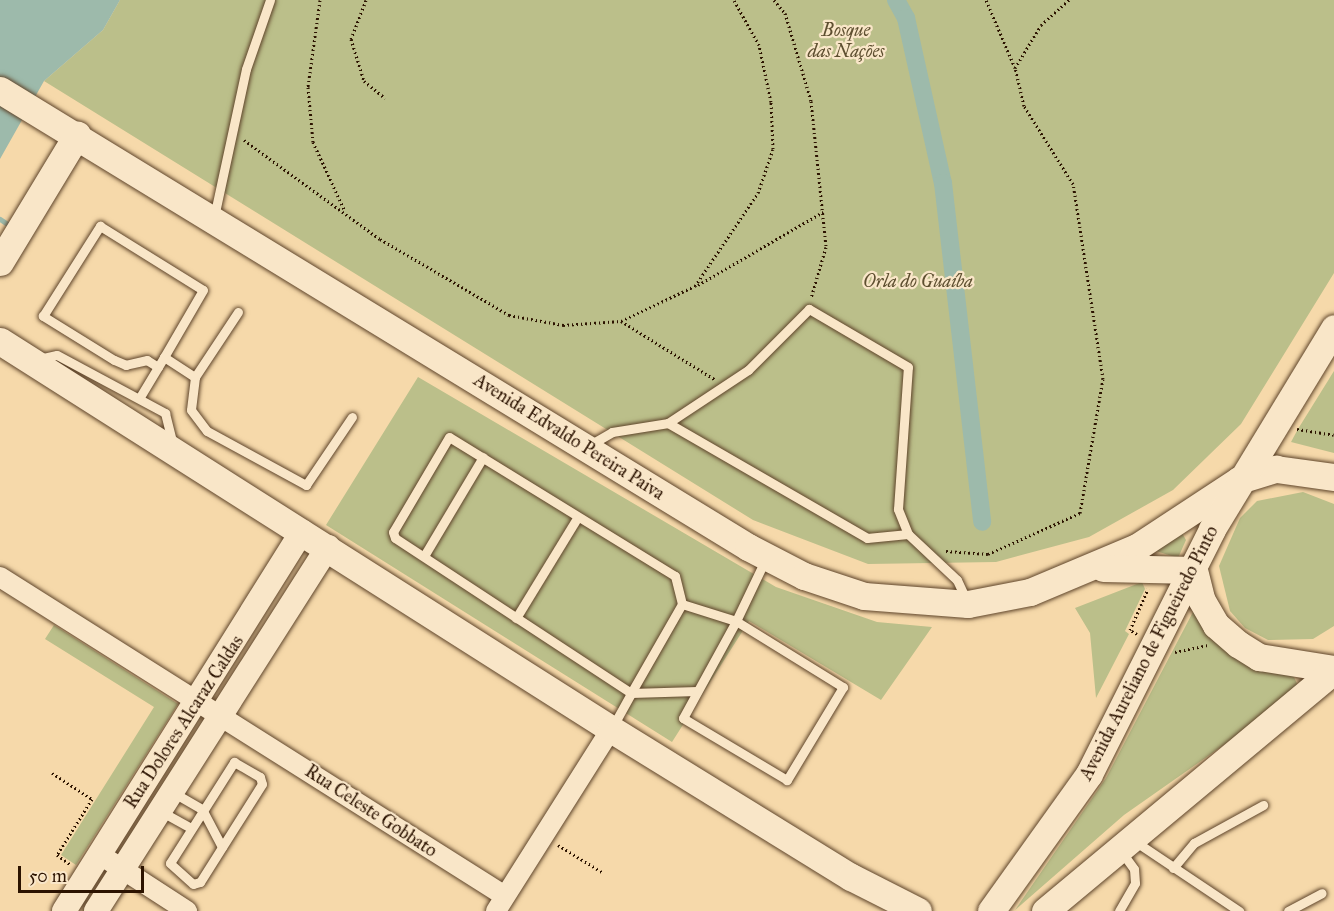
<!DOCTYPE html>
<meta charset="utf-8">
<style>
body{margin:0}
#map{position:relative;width:1334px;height:911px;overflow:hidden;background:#f6d9aa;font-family:"IM FELL Great Primer",serif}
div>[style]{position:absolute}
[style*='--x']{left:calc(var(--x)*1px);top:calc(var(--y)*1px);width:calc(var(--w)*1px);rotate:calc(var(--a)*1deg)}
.green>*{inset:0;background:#bbbf8a}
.water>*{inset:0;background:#9dbaab}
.stream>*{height:5px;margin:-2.5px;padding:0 2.5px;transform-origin:2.5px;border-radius:2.5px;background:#9dbaab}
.canal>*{height:18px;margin:-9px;padding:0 9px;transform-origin:9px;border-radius:9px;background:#9dbaab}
.path>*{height:3px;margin-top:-1.5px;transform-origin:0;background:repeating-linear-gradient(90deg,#2c1300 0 1.5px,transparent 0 4.5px)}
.roads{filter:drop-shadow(0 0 2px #5e442a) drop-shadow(0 0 2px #5e442a)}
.service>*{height:9px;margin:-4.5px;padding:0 4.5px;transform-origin:4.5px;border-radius:4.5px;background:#f9e6c8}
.minor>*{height:20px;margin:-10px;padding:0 10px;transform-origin:10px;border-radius:10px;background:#f9e6c8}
.tertiary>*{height:24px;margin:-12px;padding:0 12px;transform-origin:12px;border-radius:12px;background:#f9e6c8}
.secondary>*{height:27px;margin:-13.5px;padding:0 13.5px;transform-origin:13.5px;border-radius:13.5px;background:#f9e6c8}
span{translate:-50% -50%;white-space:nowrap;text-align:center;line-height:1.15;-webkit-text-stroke:4.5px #f9e6c8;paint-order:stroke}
.park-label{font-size:18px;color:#5e4f30;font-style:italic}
.street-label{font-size:18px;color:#2c1300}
.scale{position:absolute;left:18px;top:866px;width:126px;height:27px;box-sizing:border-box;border:3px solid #2c1300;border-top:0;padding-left:8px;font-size:18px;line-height:21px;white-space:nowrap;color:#2c1300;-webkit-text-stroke:4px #f9e6c8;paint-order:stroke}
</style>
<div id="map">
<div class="green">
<div style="clip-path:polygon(120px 0,1334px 0,1334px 273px,1241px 424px,1173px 490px,1089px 537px,996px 562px,868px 564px,753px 520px,44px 81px,103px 30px)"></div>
<div style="clip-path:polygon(1334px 371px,1334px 453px,1291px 442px,1298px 429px)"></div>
<div style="clip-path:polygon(418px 377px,776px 587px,877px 622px,932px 627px,881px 700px,749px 621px,672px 742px,326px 525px)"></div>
<div style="clip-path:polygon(1303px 492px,1334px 504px,1334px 626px,1313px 639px,1268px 640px,1245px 628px,1230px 611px,1219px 566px,1240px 518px,1257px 501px)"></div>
<div style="clip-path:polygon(1182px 533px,1186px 540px,1178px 558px,1153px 550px)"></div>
<div style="clip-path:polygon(1142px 582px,1145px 589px,1125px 631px,1129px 634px,1096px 698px,1090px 633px,1075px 608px)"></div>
<div style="clip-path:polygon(1194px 610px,1294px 677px,1298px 686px,1248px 728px,1124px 815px,1015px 910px,1106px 778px)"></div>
<div style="clip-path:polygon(54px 625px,178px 704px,76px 865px,61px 855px,154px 707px,45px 639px)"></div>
</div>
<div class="water">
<div style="clip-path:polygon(0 0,120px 0,103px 30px,44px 81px,0 159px)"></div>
</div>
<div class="stream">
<div style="--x:0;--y:219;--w:14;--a:34"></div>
</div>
<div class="canal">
<div style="--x:896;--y:0;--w:21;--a:61"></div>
<div style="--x:906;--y:18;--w:169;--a:77.4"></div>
<div style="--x:943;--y:183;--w:341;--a:83.4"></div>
</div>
<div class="path">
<div style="--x:320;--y:0;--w:88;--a:97.9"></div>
<div style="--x:308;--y:87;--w:55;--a:84.8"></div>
<div style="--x:313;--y:142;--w:74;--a:65.2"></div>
<div style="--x:366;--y:0;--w:42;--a:111"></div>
<div style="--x:351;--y:39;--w:44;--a:72.8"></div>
<div style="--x:364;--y:81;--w:27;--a:39"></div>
<div style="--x:774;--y:0;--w:17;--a:50"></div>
<div style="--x:785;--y:13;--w:92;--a:73.5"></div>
<div style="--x:811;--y:101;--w:147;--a:84.1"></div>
<div style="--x:826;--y:247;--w:53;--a:106.4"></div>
<div style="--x:1015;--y:68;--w:50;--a:-58.8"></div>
<div style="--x:1041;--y:25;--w:38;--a:-42"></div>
<div style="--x:244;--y:140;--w:168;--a:36.1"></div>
<div style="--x:380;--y:239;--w:150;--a:30.5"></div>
<div style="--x:509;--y:315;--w:55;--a:10.5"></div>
<div style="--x:563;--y:325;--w:58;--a:-3.9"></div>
<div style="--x:621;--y:321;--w:82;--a:-25.3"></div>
<div style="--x:695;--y:286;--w:112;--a:-55.9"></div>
<div style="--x:758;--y:193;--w:46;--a:-71.2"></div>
<div style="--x:773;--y:149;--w:47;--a:-92.4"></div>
<div style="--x:771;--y:102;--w:58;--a:-101.9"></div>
<div style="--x:759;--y:45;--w:51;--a:-119.1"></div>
<div style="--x:698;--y:285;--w:145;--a:-30.3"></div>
<div style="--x:621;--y:321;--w:110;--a:31.9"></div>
<div style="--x:1297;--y:429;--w:37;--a:9"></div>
<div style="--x:946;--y:551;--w:42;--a:4.1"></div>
<div style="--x:988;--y:554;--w:101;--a:-24"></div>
<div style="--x:1080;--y:513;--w:136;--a:-80.3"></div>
<div style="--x:1103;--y:379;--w:197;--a:-98.7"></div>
<div style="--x:1073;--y:184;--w:92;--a:-122.1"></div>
<div style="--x:1024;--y:106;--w:39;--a:-103"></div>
<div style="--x:1015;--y:68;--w:74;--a:-113.1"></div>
<div style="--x:1137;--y:634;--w:8;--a:-150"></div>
<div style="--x:1130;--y:630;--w:45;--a:-66.3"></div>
<div style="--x:1175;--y:652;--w:33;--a:-12"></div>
<div style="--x:52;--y:773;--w:48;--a:33"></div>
<div style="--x:92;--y:799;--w:66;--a:122"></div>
<div style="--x:57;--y:855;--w:16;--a:35"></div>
<div style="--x:558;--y:845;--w:52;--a:31.5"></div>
</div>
<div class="roads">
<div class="service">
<div style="--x:214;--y:217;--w:151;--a:-77.8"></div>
<div style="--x:246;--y:69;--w:73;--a:-70.8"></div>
<div style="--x:238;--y:312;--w:78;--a:123.5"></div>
<div style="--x:195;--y:377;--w:33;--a:97"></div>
<div style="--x:191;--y:410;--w:26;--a:53"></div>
<div style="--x:207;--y:431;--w:113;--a:28.6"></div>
<div style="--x:306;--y:485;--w:82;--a:-55.9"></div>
<div style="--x:39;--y:359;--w:18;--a:-13"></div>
<div style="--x:57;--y:355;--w:123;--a:28.2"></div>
<div style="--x:165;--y:413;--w:33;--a:76"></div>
<div style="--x:158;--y:367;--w:13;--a:-148"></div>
<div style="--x:147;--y:360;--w:22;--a:167"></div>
<div style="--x:126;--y:365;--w:13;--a:-157"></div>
<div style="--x:114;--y:360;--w:84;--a:-148.2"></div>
<div style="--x:43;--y:316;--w:107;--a:-57.7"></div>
<div style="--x:100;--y:226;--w:121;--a:31.9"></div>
<div style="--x:203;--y:290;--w:78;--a:120.2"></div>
<div style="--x:140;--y:397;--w:47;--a:-59"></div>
<div style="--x:164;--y:357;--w:37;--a:33"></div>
<div style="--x:588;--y:446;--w:28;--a:-30"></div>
<div style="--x:612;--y:432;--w:57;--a:-9.1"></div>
<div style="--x:908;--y:534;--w:27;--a:-112"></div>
<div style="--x:898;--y:509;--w:142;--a:-86"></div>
<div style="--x:908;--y:367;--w:115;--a:-149.6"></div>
<div style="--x:809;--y:309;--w:86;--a:135"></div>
<div style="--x:748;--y:370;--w:96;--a:146.5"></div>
<div style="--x:668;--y:423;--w:230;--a:30"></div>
<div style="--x:867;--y:538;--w:41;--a:-5.6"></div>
<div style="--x:908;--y:534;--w:67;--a:43.2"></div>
<div style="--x:957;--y:580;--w:23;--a:65"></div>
<div style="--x:424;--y:556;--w:115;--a:-59.2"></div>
<div style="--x:682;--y:604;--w:57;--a:17.5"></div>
<div style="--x:736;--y:621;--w:70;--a:-64.5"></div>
<div style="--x:516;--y:618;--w:117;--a:-58.6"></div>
<div style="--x:736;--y:621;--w:126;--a:31.7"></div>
<div style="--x:843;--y:687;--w:109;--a:121.1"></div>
<div style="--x:787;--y:780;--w:121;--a:-149.2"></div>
<div style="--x:683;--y:718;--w:111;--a:-61.3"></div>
<div style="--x:613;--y:726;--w:38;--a:-61"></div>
<div style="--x:631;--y:693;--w:103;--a:-60.2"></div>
<div style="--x:682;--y:604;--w:29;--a:-104"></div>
<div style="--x:675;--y:576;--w:265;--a:-148.4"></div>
<div style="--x:449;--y:437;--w:110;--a:120.5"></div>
<div style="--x:393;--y:532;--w:6;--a:72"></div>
<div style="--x:395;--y:538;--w:282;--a:33.3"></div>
<div style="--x:631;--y:693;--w:66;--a:-1.7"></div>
<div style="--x:234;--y:762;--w:30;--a:30"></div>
<div style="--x:260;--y:777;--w:7;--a:74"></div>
<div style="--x:262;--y:784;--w:116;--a:122.3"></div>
<div style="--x:200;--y:882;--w:7;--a:164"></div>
<div style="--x:193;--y:884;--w:31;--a:-138"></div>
<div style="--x:170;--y:863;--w:120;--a:-57.6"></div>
<div style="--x:174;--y:793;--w:32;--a:30"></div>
<div style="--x:202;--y:809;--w:43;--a:62.2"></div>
<div style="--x:162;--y:812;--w:33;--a:29"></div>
<div style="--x:1133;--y:840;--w:128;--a:33.8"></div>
<div style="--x:1173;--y:868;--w:33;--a:-50"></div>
<div style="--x:1194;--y:843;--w:79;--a:-28.8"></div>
<div style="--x:1119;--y:911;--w:32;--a:-60"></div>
<div style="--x:1135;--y:883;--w:14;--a:-94"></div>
<div style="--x:1134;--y:869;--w:24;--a:-126"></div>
<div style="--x:1288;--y:911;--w:38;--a:-28"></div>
</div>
<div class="minor">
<div style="--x:0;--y:577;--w:597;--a:32.28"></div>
<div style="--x:99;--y:854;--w:105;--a:32.9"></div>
<div style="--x:496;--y:911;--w:215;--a:-57.7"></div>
</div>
<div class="tertiary">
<div style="--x:64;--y:911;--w:448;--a:-57.9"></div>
<div style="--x:96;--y:911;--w:432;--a:-57.5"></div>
</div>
<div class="secondary">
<div style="--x:0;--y:90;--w:877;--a:31.42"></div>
<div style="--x:748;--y:547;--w:63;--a:27.4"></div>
<div style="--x:804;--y:576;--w:63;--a:18.4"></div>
<div style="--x:864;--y:596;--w:104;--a:4.4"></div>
<div style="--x:968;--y:604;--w:63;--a:-11"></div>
<div style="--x:1030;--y:592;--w:116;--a:-22.8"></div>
<div style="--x:1137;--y:547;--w:122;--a:-33.3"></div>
<div style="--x:1239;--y:480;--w:39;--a:-17"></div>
<div style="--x:1276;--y:469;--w:59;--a:7.9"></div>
<div style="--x:0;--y:262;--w:149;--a:-58.8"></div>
<div style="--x:0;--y:341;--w:724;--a:32.42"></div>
<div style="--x:611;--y:729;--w:282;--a:31.7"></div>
<div style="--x:851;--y:877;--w:75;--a:26.9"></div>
<div style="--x:1103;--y:568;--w:91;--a:1.3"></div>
<div style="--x:1194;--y:570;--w:30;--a:76"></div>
<div style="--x:1201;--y:599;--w:30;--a:60"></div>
<div style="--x:1216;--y:625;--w:29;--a:41"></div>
<div style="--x:1238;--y:644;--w:25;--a:32"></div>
<div style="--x:1259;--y:657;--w:76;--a:9.1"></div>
<div style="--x:991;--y:911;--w:168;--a:-54.4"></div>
<div style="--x:1089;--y:774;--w:274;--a:-63.3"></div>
<div style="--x:1212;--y:529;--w:235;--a:-58.7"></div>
<div style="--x:1045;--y:911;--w:376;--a:-39.8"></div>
</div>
</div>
<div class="park-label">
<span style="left:846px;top:41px">Bosque<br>das Nações</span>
<span style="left:918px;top:281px">Orla do Guaíba</span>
</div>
<div class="street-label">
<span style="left:569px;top:437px;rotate:32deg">Avenida Edvaldo Pereira Paiva</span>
<span style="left:1149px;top:653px;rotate:-63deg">Avenida Aureliano de Figueiredo Pinto</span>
<span style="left:184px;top:722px;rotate:-57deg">Rua Dolores Alcaraz Caldas</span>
<span style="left:371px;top:811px;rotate:33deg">Rua Celeste Gobbato</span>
</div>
<div class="scale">50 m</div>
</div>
